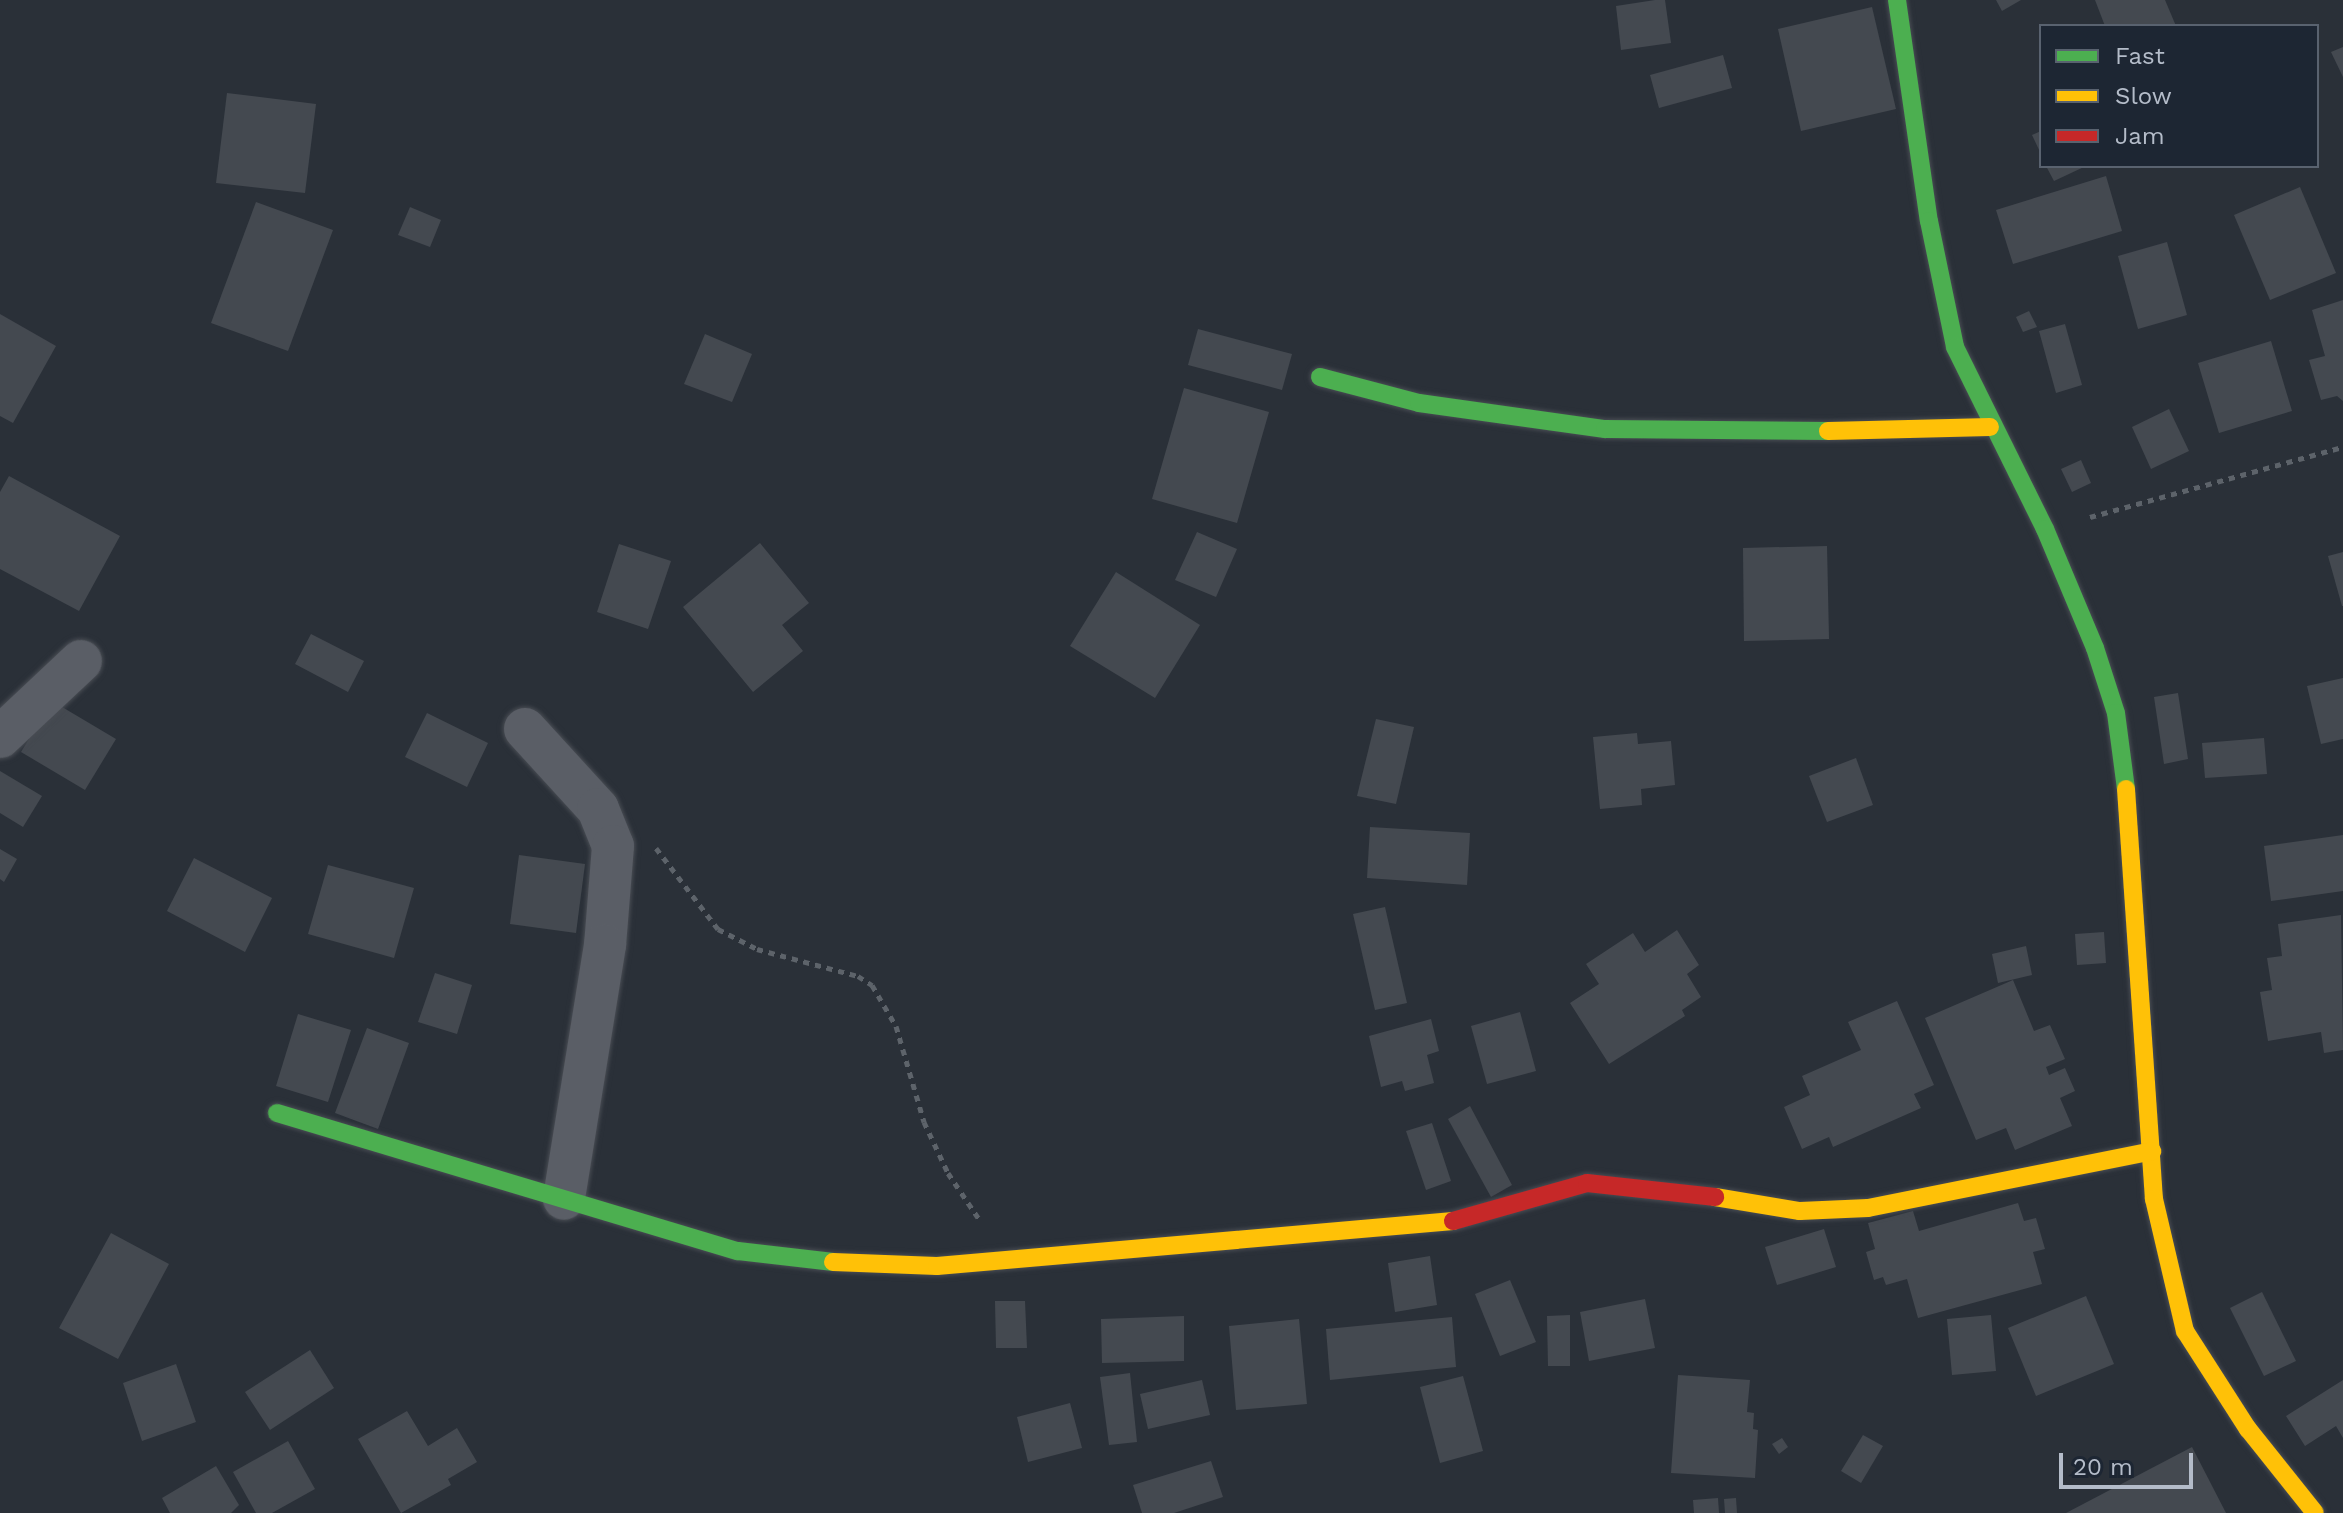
<!DOCTYPE html>
<style>
body{margin:0}
#map{position:relative;width:2343px;height:1513px;overflow:hidden;background:#2a3038;font-family:"Work Sans",sans-serif}
div>[style]{position:absolute}
[style*='--x']{left:calc(var(--x)*1px);top:calc(var(--y)*1px);width:calc(var(--w)*1px);rotate:calc(var(--a)*1deg)}
.building>*{inset:0;background:#444950}
.path>*{height:5px;margin-top:-2.5px;transform-origin:0;background:repeating-linear-gradient(90deg,#5d636a 0 6px,transparent 0 12px)}
.roads{filter:drop-shadow(0 0 2px #484c53) drop-shadow(0 0 2px #484c53)}
.street>*{height:42px;margin:-21px;padding:0 21px;transform-origin:21px;border-radius:21px;background:#5a5e66}
.fast>*{height:18px;margin:-9px;padding:0 9px;transform-origin:9px;border-radius:9px;background:#4caf50}
.slow>*{height:18px;margin:-9px;padding:0 9px;transform-origin:9px;border-radius:9px;background:#ffc107}
.jam>*{height:18px;margin:-9px;padding:0 9px;transform-origin:9px;border-radius:9px;background:#c62828}
span{translate:-50% -50%;white-space:nowrap;text-align:center;line-height:1.15;-webkit-text-stroke:6px #1d2633;paint-order:stroke}
.legend{position:absolute;left:2039px;top:24px;width:280px;height:144px;box-sizing:border-box;background:#1d2633;border:2px solid #59626f;margin:0;padding:10px 14px;list-style:none;font-size:24px;color:#b4bcc9}
.legend li{display:flex;align-items:center;gap:16px;height:40px}
.legend b{width:40px;border:2px solid #59626f}
.scale{position:absolute;left:2059px;top:1453px;width:134px;height:36px;box-sizing:border-box;border:4px solid #b4bcc9;border-top:0;padding-left:10px;font-size:24px;line-height:28px;white-space:nowrap;color:#b4bcc9;-webkit-text-stroke:6px #1d2633;paint-order:stroke}
</style>
<div id="map">
<div class="building">
<div style="clip-path:polygon(1655px 0,1665px 0,1671px 43px,1621px 50px,1616px 6px)"></div>
<div style="clip-path:polygon(1996px 0,2021px 0,2002px 11px)"></div>
<div style="clip-path:polygon(2095px 0,2165px 0,2176px 26px,2105px 26px)"></div>
<div style="clip-path:polygon(1872px 7px,1896px 109px,1801px 131px,1778px 29px)"></div>
<div style="clip-path:polygon(2343px 47px,2343px 77px,2331px 52px)"></div>
<div style="clip-path:polygon(1723px 55px,1732px 88px,1659px 108px,1650px 75px)"></div>
<div style="clip-path:polygon(227px 93px,316px 104px,305px 193px,216px 183px)"></div>
<div style="clip-path:polygon(2041px 131px,2041px 154px,2032px 135px)"></div>
<div style="clip-path:polygon(2046px 166px,2086px 166px,2054px 181px)"></div>
<div style="clip-path:polygon(2106px 176px,2122px 231px,2013px 264px,1996px 210px)"></div>
<div style="clip-path:polygon(2300px 187px,2336px 273px,2270px 300px,2234px 215px)"></div>
<div style="clip-path:polygon(256px 202px,333px 230px,288px 351px,211px 323px)"></div>
<div style="clip-path:polygon(410px 207px,441px 220px,430px 247px,398px 235px)"></div>
<div style="clip-path:polygon(2167px 242px,2187px 315px,2138px 329px,2118px 256px)"></div>
<div style="clip-path:polygon(2343px 300px,2343px 401px,2337px 396px,2321px 400px,2309px 360px,2325px 356px,2312px 310px)"></div>
<div style="clip-path:polygon(2029px 311px,2037px 327px,2023px 332px,2016px 317px)"></div>
<div style="clip-path:polygon(0 314px,56px 346px,13px 423px,0 416px)"></div>
<div style="clip-path:polygon(2065px 324px,2082px 385px,2056px 393px,2039px 331px)"></div>
<div style="clip-path:polygon(1198px 329px,1292px 354px,1282px 390px,1188px 365px)"></div>
<div style="clip-path:polygon(705px 334px,752px 354px,732px 402px,684px 384px)"></div>
<div style="clip-path:polygon(2271px 341px,2292px 411px,2219px 433px,2198px 363px)"></div>
<div style="clip-path:polygon(1184px 388px,1269px 412px,1237px 523px,1152px 499px)"></div>
<div style="clip-path:polygon(2169px 409px,2189px 451px,2151px 469px,2132px 427px)"></div>
<div style="clip-path:polygon(2081px 460px,2091px 483px,2072px 492px,2061px 469px)"></div>
<div style="clip-path:polygon(9px 476px,120px 536px,79px 611px,0 569px,0 492px)"></div>
<div style="clip-path:polygon(1197px 532px,1237px 549px,1216px 597px,1175px 580px)"></div>
<div style="clip-path:polygon(760px 543px,809px 603px,782px 625px,803px 651px,753px 692px,683px 607px)"></div>
<div style="clip-path:polygon(619px 544px,671px 561px,648px 629px,597px 612px)"></div>
<div style="clip-path:polygon(1827px 546px,1829px 639px,1744px 641px,1743px 548px)"></div>
<div style="clip-path:polygon(2343px 552px,2343px 606px,2342px 606px,2328px 556px)"></div>
<div style="clip-path:polygon(1116px 572px,1200px 625px,1155px 698px,1070px 646px)"></div>
<div style="clip-path:polygon(311px 634px,364px 661px,348px 692px,295px 664px)"></div>
<div style="clip-path:polygon(2343px 678px,2343px 739px,2321px 744px,2307px 686px)"></div>
<div style="clip-path:polygon(2178px 693px,2188px 759px,2164px 764px,2154px 697px)"></div>
<div style="clip-path:polygon(52px 701px,116px 739px,85px 790px,21px 752px)"></div>
<div style="clip-path:polygon(427px 713px,488px 743px,467px 787px,405px 757px)"></div>
<div style="clip-path:polygon(1376px 719px,1414px 727px,1396px 804px,1357px 796px)"></div>
<div style="clip-path:polygon(1637px 733px,1638px 744px,1671px 741px,1675px 785px,1641px 789px,1642px 805px,1600px 809px,1593px 737px)"></div>
<div style="clip-path:polygon(2264px 738px,2267px 774px,2205px 778px,2202px 743px)"></div>
<div style="clip-path:polygon(1856px 758px,1873px 805px,1827px 822px,1809px 776px)"></div>
<div style="clip-path:polygon(0 771px,42px 796px,23px 827px,0 813px)"></div>
<div style="clip-path:polygon(1370px 827px,1470px 833px,1467px 885px,1367px 878px)"></div>
<div style="clip-path:polygon(2343px 835px,2343px 891px,2271px 901px,2264px 846px)"></div>
<div style="clip-path:polygon(0 849px,17px 859px,4px 882px,0 879px)"></div>
<div style="clip-path:polygon(519px 855px,585px 864px,576px 933px,510px 924px)"></div>
<div style="clip-path:polygon(194px 858px,272px 898px,245px 952px,167px 911px)"></div>
<div style="clip-path:polygon(328px 865px,414px 888px,394px 958px,308px 934px)"></div>
<div style="clip-path:polygon(1385px 907px,1407px 1003px,1375px 1010px,1353px 914px)"></div>
<div style="clip-path:polygon(2341px 915px,2343px 1050px,2324px 1053px,2321px 1032px,2268px 1041px,2260px 992px,2272px 990px,2267px 958px,2282px 956px,2278px 924px)"></div>
<div style="clip-path:polygon(1677px 930px,1699px 965px,1687px 974px,1701px 997px,1682px 1010px,1685px 1016px,1609px 1064px,1570px 1003px,1599px 984px,1586px 964px,1633px 933px,1645px 952px)"></div>
<div style="clip-path:polygon(2104px 932px,2106px 963px,2077px 965px,2075px 934px)"></div>
<div style="clip-path:polygon(2026px 946px,2032px 975px,1998px 983px,1992px 954px)"></div>
<div style="clip-path:polygon(435px 973px,472px 985px,457px 1034px,418px 1022px)"></div>
<div style="clip-path:polygon(2013px 980px,2034px 1031px,2050px 1025px,2065px 1059px,2046px 1067px,2049px 1075px,2065px 1068px,2075px 1091px,2060px 1098px,2072px 1126px,2015px 1150px,2006px 1128px,1976px 1140px,1925px 1018px)"></div>
<div style="clip-path:polygon(1897px 1001px,1934px 1085px,1914px 1094px,1921px 1108px,1833px 1147px,1829px 1137px,1802px 1149px,1784px 1107px,1810px 1095px,1802px 1076px,1861px 1050px,1848px 1022px)"></div>
<div style="clip-path:polygon(1520px 1012px,1536px 1071px,1487px 1084px,1471px 1026px)"></div>
<div style="clip-path:polygon(298px 1014px,351px 1030px,328px 1102px,276px 1086px)"></div>
<div style="clip-path:polygon(1431px 1019px,1439px 1051px,1427px 1055px,1434px 1083px,1405px 1091px,1402px 1081px,1381px 1087px,1369px 1036px)"></div>
<div style="clip-path:polygon(367px 1028px,409px 1043px,378px 1129px,335px 1113px)"></div>
<div style="clip-path:polygon(1470px 1106px,1512px 1185px,1491px 1197px,1448px 1119px)"></div>
<div style="clip-path:polygon(1432px 1123px,1451px 1181px,1426px 1190px,1406px 1131px)"></div>
<div style="clip-path:polygon(2018px 1203px,2024px 1221px,2036px 1218px,2045px 1249px,2033px 1252px,2042px 1284px,1918px 1318px,1907px 1279px,1886px 1285px,1883px 1277px,1874px 1280px,1866px 1252px,1875px 1249px,1868px 1223px,1913px 1211px,1919px 1231px)"></div>
<div style="clip-path:polygon(1824px 1229px,1836px 1267px,1777px 1285px,1765px 1247px)"></div>
<div style="clip-path:polygon(111px 1233px,169px 1264px,118px 1359px,59px 1328px)"></div>
<div style="clip-path:polygon(1430px 1256px,1437px 1305px,1395px 1312px,1388px 1263px)"></div>
<div style="clip-path:polygon(1510px 1280px,1536px 1342px,1500px 1356px,1475px 1294px)"></div>
<div style="clip-path:polygon(2262px 1292px,2296px 1361px,2264px 1376px,2230px 1308px)"></div>
<div style="clip-path:polygon(2086px 1296px,2114px 1364px,2036px 1396px,2008px 1328px)"></div>
<div style="clip-path:polygon(1645px 1299px,1655px 1348px,1589px 1361px,1580px 1312px)"></div>
<div style="clip-path:polygon(995px 1301px,1025px 1301px,1027px 1348px,996px 1348px)"></div>
<div style="clip-path:polygon(1570px 1315px,1570px 1366px,1548px 1366px,1547px 1316px)"></div>
<div style="clip-path:polygon(1991px 1315px,1996px 1371px,1952px 1375px,1947px 1319px)"></div>
<div style="clip-path:polygon(1184px 1316px,1184px 1361px,1102px 1363px,1101px 1319px)"></div>
<div style="clip-path:polygon(1452px 1317px,1456px 1367px,1330px 1380px,1326px 1329px)"></div>
<div style="clip-path:polygon(1299px 1319px,1307px 1404px,1236px 1410px,1229px 1326px)"></div>
<div style="clip-path:polygon(310px 1350px,334px 1388px,270px 1430px,245px 1392px)"></div>
<div style="clip-path:polygon(176px 1364px,196px 1422px,142px 1441px,123px 1383px)"></div>
<div style="clip-path:polygon(1130px 1373px,1137px 1442px,1109px 1445px,1100px 1377px)"></div>
<div style="clip-path:polygon(1678px 1375px,1750px 1380px,1747px 1412px,1754px 1413px,1753px 1429px,1758px 1430px,1755px 1478px,1671px 1473px)"></div>
<div style="clip-path:polygon(1463px 1376px,1483px 1451px,1440px 1463px,1420px 1387px)"></div>
<div style="clip-path:polygon(1202px 1380px,1210px 1415px,1148px 1429px,1140px 1394px)"></div>
<div style="clip-path:polygon(2343px 1380px,2343px 1438px,2336px 1426px,2305px 1446px,2286px 1416px)"></div>
<div style="clip-path:polygon(1070px 1403px,1082px 1448px,1028px 1462px,1017px 1417px)"></div>
<div style="clip-path:polygon(407px 1411px,428px 1446px,457px 1428px,477px 1462px,448px 1479px,451px 1485px,401px 1513px,358px 1439px)"></div>
<div style="clip-path:polygon(1863px 1435px,1883px 1446px,1861px 1483px,1841px 1471px)"></div>
<div style="clip-path:polygon(1782px 1438px,1788px 1447px,1779px 1454px,1772px 1444px)"></div>
<div style="clip-path:polygon(288px 1441px,315px 1489px,272px 1513px,256px 1513px,233px 1472px)"></div>
<div style="clip-path:polygon(2192px 1447px,2226px 1513px,2066px 1513px)"></div>
<div style="clip-path:polygon(1211px 1461px,1223px 1497px,1174px 1513px,1142px 1513px,1133px 1485px)"></div>
<div style="clip-path:polygon(216px 1466px,239px 1505px,231px 1513px,170px 1513px,162px 1498px)"></div>
<div style="clip-path:polygon(1718px 1498px,1719px 1513px,1694px 1513px,1693px 1500px)"></div>
<div style="clip-path:polygon(1736px 1498px,1737px 1513px,1725px 1513px,1724px 1499px)"></div>
</div>
<div class="path">
<div style="--x:2090;--y:517;--w:263;--a:-15.5"></div>
<div style="--x:656;--y:848;--w:102;--a:52.6"></div>
<div style="--x:718;--y:929;--w:44;--a:27.1"></div>
<div style="--x:757;--y:949;--w:105;--a:15"></div>
<div style="--x:858;--y:976;--w:17;--a:33"></div>
<div style="--x:872;--y:985;--w:48;--a:59.7"></div>
<div style="--x:896;--y:1026;--w:100;--a:73.7"></div>
<div style="--x:924;--y:1122;--w:56;--a:64.8"></div>
<div style="--x:948;--y:1173;--w:55;--a:56"></div>
</div>
<div class="roads">
<div class="street">
<div style="--x:525;--y:729;--w:108;--a:47.6"></div>
<div style="--x:598;--y:809;--w:40;--a:68"></div>
<div style="--x:613;--y:846;--w:99;--a:94.6"></div>
<div style="--x:605;--y:945;--w:257;--a:99.2"></div>
<div style="--x:0;--y:737;--w:111;--a:-43.2"></div>
</div>
<div class="fast">
<div style="--x:1897;--y:0;--w:223;--a:81.8"></div>
<div style="--x:1929;--y:221;--w:129;--a:78.3"></div>
<div style="--x:1955;--y:347;--w:203;--a:63.7"></div>
<div style="--x:2045;--y:529;--w:129;--a:67.2"></div>
<div style="--x:2095;--y:648;--w:68;--a:72.1"></div>
<div style="--x:2116;--y:713;--w:77;--a:82.5"></div>
<div style="--x:1320;--y:377;--w:102;--a:14.7"></div>
<div style="--x:1419;--y:403;--w:188;--a:8"></div>
<div style="--x:1605;--y:429;--w:223;--a:0.5"></div>
<div style="--x:277;--y:1113;--w:481;--a:16.7"></div>
<div style="--x:738;--y:1251;--w:96;--a:6.6"></div>
</div>
<div class="slow">
<div style="--x:1828;--y:431;--w:162;--a:-1.4"></div>
<div style="--x:2126;--y:789;--w:411;--a:86.1"></div>
<div style="--x:2154;--y:1199;--w:136;--a:76.8"></div>
<div style="--x:2185;--y:1331;--w:117;--a:57.3"></div>
<div style="--x:2248;--y:1429;--w:107;--a:51.4"></div>
<div style="--x:1715;--y:1197;--w:86;--a:9.4"></div>
<div style="--x:1800;--y:1211;--w:68;--a:-2.5"></div>
<div style="--x:1868;--y:1208;--w:290;--a:-11.3"></div>
<div style="--x:833;--y:1262;--w:104;--a:2.2"></div>
<div style="--x:937;--y:1266;--w:518;--a:-4.98"></div>
</div>
<div class="jam">
<div style="--x:1453;--y:1221;--w:139;--a:-15.8"></div>
<div style="--x:1587;--y:1183;--w:129;--a:6.2"></div>
</div>
</div>
<ul class="legend">
<li><b style="height:10px;background:#4caf50"></b>Fast</li>
<li><b style="height:10px;background:#ffc107"></b>Slow</li>
<li><b style="height:10px;background:#c62828"></b>Jam</li>
</ul>
<div class="scale">20 m</div>
</div>
